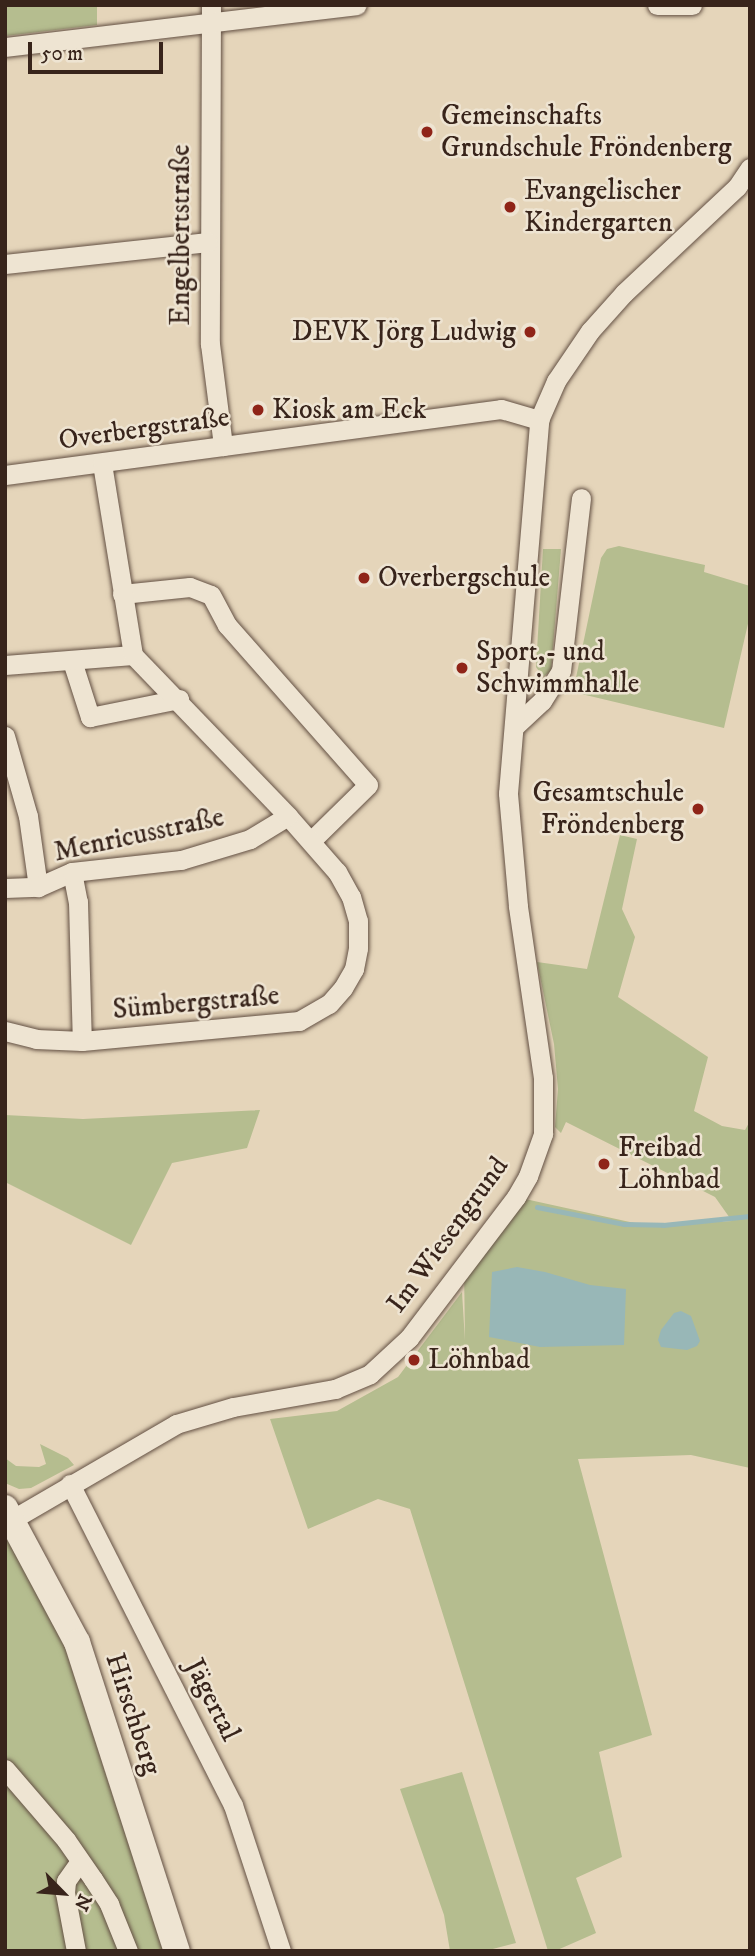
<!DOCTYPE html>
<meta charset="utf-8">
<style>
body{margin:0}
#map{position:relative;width:755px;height:1956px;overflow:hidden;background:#e5d5ba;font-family:"IM FELL DW Pica",serif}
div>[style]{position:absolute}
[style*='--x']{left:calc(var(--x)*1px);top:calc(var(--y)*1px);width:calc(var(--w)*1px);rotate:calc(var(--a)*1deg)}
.green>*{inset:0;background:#b5bd8f}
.water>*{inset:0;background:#98b7b7}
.stream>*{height:5px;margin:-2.5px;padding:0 2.5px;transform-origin:2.5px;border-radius:2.5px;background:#98b7b7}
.roads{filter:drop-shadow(0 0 2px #635043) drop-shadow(0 0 2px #635043)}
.street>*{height:19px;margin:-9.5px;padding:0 9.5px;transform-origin:9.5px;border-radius:9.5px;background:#eee4d2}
.secondary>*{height:26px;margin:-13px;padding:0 13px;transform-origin:13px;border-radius:13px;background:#eee4d2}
.dots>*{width:19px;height:19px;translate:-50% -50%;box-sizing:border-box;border:4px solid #eee4d2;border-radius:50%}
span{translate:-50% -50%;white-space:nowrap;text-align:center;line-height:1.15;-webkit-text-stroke:5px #eee4d2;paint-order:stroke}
.poi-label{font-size:28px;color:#38241b}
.left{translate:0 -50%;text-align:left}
.right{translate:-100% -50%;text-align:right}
.street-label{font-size:28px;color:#38241b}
.frame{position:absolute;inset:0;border:7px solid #38241b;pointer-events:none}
.north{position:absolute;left:28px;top:1858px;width:70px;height:70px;-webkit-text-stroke:5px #eee4d2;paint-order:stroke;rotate:115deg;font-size:19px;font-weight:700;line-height:28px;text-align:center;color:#38241b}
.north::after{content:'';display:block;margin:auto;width:24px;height:32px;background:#38241b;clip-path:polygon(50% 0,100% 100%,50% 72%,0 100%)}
.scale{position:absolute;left:28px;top:42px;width:135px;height:32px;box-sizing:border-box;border:4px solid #38241b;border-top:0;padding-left:9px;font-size:21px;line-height:24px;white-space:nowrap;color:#38241b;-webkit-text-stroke:5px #eee4d2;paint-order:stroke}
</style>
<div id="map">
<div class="green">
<div style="clip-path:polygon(5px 5px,97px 5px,97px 25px,5px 36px)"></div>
<div style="clip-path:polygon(619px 546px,705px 565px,704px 572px,750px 586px,750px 615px,724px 728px,573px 692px,601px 558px,607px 549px)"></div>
<div style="clip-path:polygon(543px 549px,561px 549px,551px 671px,543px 677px,536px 667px)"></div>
<div style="clip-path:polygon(620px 835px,637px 839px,622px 909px,635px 937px,618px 997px,708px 1057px,694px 1111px,722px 1126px,745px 1130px,750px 1121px,750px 1468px,691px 1455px,578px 1459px,652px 1735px,599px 1752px,622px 1857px,576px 1878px,596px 1933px,555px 1951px,548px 1951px,410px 1509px,378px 1499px,308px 1529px,270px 1419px,337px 1411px,398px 1377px,462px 1292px,465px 1341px,464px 1266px,516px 1197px,648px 1226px,732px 1221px,715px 1197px,566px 1122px,561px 1133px,555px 1127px,558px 1089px,554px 1044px,537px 962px,587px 969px)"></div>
<div style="clip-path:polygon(260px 1110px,247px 1148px,172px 1163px,131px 1245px,5px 1182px,5px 1115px,83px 1119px)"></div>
<div style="clip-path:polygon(40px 1444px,68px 1458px,74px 1465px,31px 1488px,19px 1489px,5px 1483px,5px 1458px,16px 1466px,39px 1467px,46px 1464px)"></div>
<div style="clip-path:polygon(5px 1525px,65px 1648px,163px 1951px,5px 1951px)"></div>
<div style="clip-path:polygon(462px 1772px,516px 1943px,485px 1951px,450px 1951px,444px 1915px,400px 1789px)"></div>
</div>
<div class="water">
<div style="clip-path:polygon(517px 1267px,545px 1272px,590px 1285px,626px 1289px,624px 1345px,540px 1347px,489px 1337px,492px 1272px)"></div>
<div style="clip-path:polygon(681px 1311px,691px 1316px,700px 1341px,697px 1346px,687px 1350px,661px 1347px,658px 1340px,661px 1330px,674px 1313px)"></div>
</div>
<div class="stream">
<div style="--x:537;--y:1207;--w:89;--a:11.1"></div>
<div style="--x:624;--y:1224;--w:39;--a:1"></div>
<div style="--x:663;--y:1225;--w:87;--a:-5.9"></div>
</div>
<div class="roads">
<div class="street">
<div style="--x:211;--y:5;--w:339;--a:90.2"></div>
<div style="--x:210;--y:344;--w:103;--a:82.7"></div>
<div style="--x:657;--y:5;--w:35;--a:0"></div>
<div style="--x:5;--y:47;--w:354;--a:-6.8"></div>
<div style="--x:5;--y:264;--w:204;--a:-6.2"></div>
<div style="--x:5;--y:475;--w:500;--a:-7.58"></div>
<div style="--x:501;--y:409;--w:40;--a:16"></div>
<div style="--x:122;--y:594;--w:68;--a:-5.9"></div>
<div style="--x:190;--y:587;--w:22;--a:21"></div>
<div style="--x:211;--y:595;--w:34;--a:62"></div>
<div style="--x:227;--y:625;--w:213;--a:48.6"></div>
<div style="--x:368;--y:785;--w:80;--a:135.5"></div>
<div style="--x:72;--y:661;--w:59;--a:72.2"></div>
<div style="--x:90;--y:717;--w:91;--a:-11.4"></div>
<div style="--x:5;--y:665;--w:128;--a:-4.5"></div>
<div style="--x:515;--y:726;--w:37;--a:-43"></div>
<div style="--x:542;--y:701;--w:36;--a:-58"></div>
<div style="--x:561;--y:671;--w:174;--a:-83.4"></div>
<div style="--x:5;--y:736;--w:83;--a:74"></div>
<div style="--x:28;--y:816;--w:72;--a:82"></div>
<div style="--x:72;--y:872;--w:31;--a:79"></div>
<div style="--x:78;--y:902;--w:139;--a:88.4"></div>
<div style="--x:5;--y:888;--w:33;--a:-2"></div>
<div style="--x:38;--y:887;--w:37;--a:-24"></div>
<div style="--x:72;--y:872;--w:110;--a:-6.3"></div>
<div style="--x:181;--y:860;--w:72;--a:-16.9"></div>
<div style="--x:250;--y:839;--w:44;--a:-31.2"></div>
<div style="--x:5;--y:1031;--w:32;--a:14"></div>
<div style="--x:36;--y:1039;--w:46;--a:2.5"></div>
<div style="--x:82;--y:1041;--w:218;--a:-5.3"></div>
<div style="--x:299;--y:1021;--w:34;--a:-30"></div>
<div style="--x:329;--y:1004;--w:21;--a:-49"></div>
<div style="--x:343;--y:988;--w:22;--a:-60"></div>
<div style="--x:354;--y:969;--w:21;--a:-79"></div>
<div style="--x:358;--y:948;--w:27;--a:-90"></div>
<div style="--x:358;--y:921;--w:25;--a:-106"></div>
<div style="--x:351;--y:897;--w:29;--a:-119"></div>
<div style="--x:337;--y:872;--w:74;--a:-131.2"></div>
<div style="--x:288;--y:816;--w:223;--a:-133.9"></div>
<div style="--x:133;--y:655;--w:193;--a:-99.2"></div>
<div style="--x:70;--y:1484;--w:360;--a:63.1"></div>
<div style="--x:233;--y:1805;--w:154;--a:71.8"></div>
<div style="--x:13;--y:1519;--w:189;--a:-30.2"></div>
<div style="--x:176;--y:1424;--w:59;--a:-16.6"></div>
<div style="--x:233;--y:1407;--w:104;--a:-10"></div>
<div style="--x:335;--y:1389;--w:38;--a:-23"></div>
<div style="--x:370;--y:1374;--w:53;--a:-42.7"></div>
<div style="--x:409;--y:1338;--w:177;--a:-52.8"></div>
<div style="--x:516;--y:1197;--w:24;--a:-60"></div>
<div style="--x:528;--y:1176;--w:45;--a:-70.3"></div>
<div style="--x:543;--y:1134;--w:56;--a:-90"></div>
<div style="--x:543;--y:1078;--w:174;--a:-98.3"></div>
<div style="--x:518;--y:906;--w:113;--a:-95.1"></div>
<div style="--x:508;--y:793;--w:374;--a:-85.2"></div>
<div style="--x:539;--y:420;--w:43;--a:-66.4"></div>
<div style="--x:556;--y:381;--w:60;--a:-55.8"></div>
<div style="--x:590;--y:331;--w:51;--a:-48.2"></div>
<div style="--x:624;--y:293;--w:155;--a:-43.2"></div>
<div style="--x:737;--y:187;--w:23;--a:-56"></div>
<div style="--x:5;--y:1769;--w:94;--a:49.3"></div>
<div style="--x:66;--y:1840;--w:47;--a:55.3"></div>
<div style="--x:93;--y:1879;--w:30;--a:57"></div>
<div style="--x:109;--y:1904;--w:51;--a:68"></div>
<div style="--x:76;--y:1951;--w:59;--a:-100.7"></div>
<div style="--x:65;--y:1893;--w:12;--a:-85"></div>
<div style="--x:66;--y:1881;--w:24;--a:-55"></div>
</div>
<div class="secondary">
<div style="--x:5;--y:1508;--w:152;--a:61.8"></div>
<div style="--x:77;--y:1642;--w:325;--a:72.1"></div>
</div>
</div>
<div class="dots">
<div style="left:427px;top:132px;background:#8f2418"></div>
<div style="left:510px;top:207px;background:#8f2418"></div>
<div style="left:530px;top:332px;background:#8f2418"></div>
<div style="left:258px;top:410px;background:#8f2418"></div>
<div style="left:364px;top:578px;background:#8f2418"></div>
<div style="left:462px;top:668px;background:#8f2418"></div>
<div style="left:698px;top:809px;background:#8f2418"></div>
<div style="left:604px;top:1164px;background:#8f2418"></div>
<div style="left:414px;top:1360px;background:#8f2418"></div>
</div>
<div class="poi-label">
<span class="left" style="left:441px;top:132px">Gemeinschafts<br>Grundschule Fröndenberg</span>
<span class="left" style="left:524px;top:207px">Evangelischer<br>Kindergarten</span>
<span class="right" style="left:516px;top:332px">DEVK Jörg Ludwig</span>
<span class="left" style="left:272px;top:410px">Kiosk am Eck</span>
<span class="left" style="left:378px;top:578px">Overbergschule</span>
<span class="left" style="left:476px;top:668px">Sport,- und<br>Schwimmhalle</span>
<span class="right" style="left:684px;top:809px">Gesamtschule<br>Fröndenberg</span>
<span class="left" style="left:618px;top:1164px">Freibad<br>Löhnbad</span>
<span class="left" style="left:428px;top:1360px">Löhnbad</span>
</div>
<div class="street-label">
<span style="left:181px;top:235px;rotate:-90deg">Engelbertstraße</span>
<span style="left:144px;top:429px;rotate:-8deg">Overbergstraße</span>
<span style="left:139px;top:835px;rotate:-12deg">Menricusstraße</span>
<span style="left:196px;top:1003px;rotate:-5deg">Sümbergstraße</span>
<span style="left:448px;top:1235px;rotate:-54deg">Im Wiesengrund</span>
<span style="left:212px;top:1700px;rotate:63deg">Jägertal</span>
<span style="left:133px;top:1714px;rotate:72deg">Hirschberg</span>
</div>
<div class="frame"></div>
<div class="north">N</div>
<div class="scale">50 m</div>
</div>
